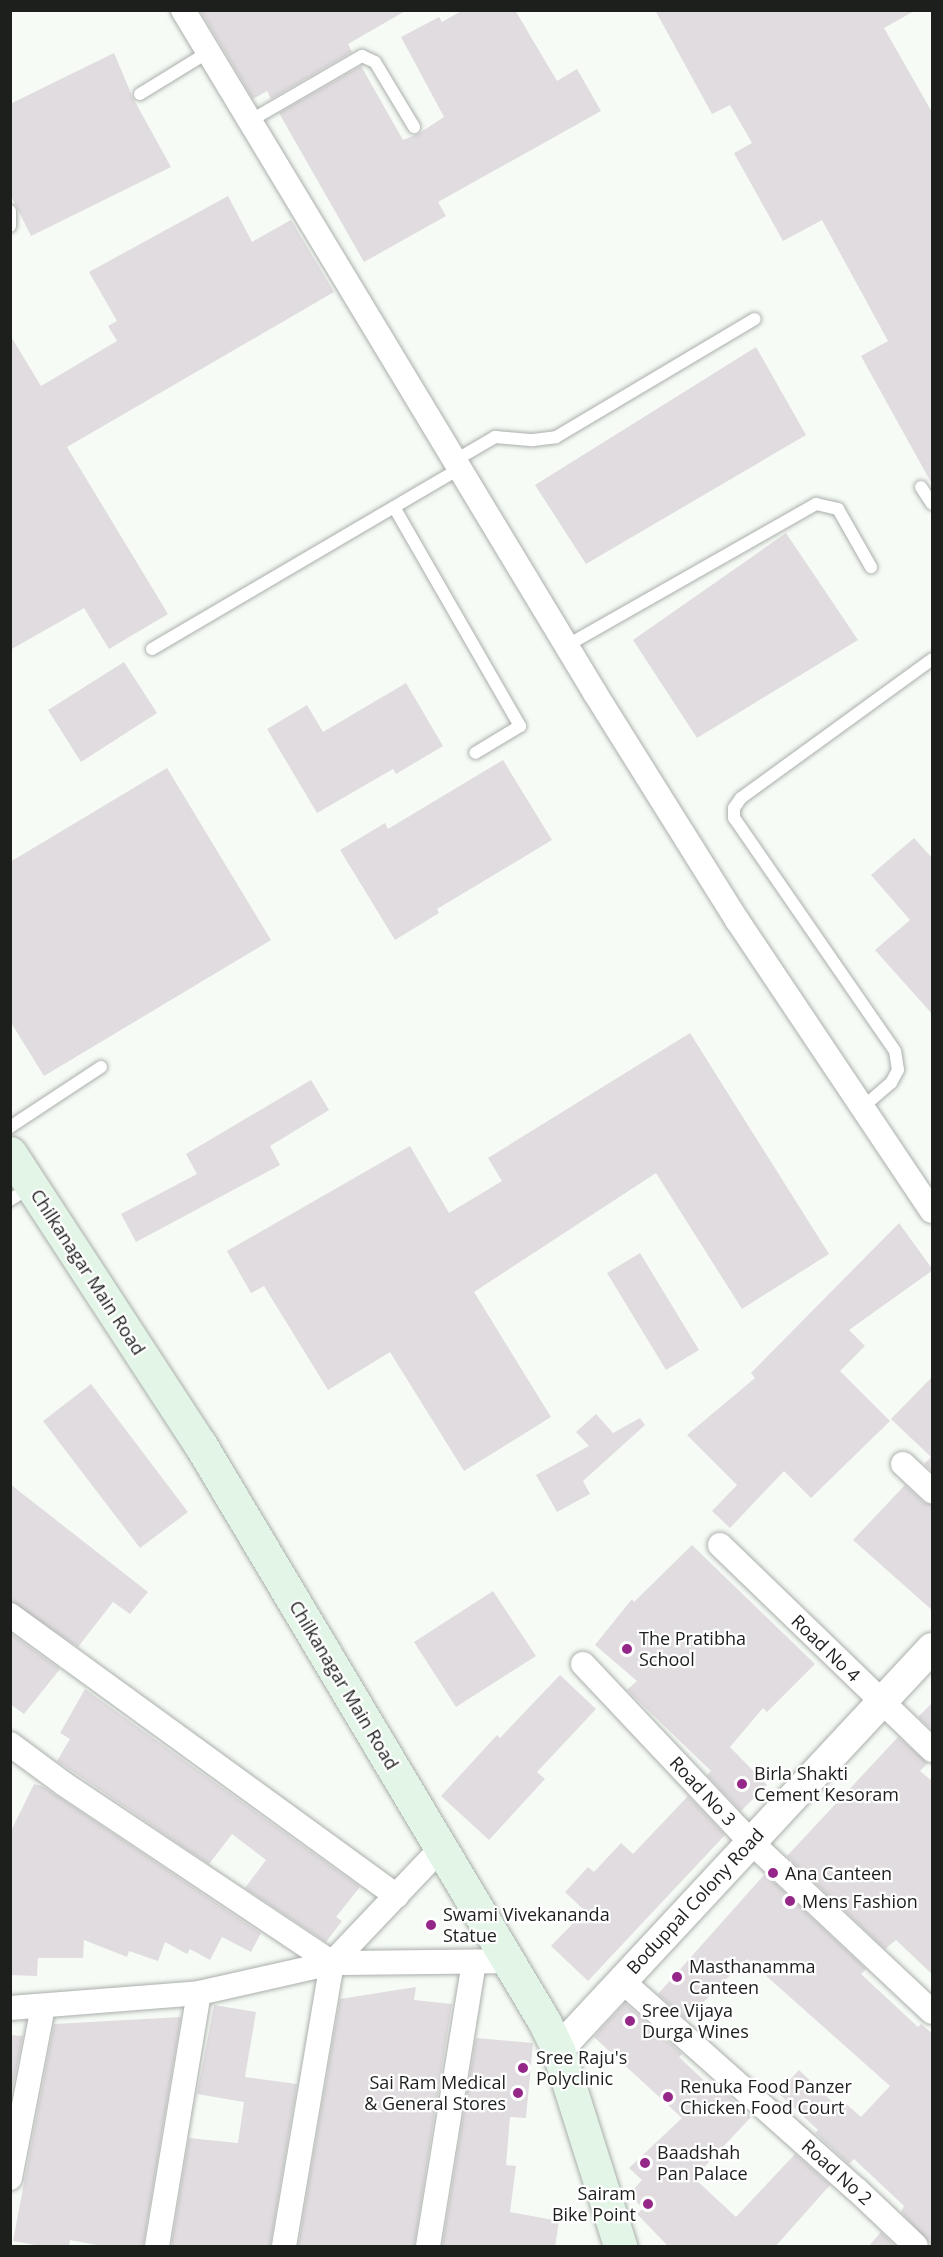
<!DOCTYPE html>
<style>
body{margin:0}
#map{position:relative;width:943px;height:2257px;overflow:hidden;background:#f6fbf6;font-family:"Open Sans",sans-serif}
div>[style]{position:absolute}
[style*='--x']{left:calc(var(--x)*1px);top:calc(var(--y)*1px);width:calc(var(--w)*1px);rotate:calc(var(--a)*1deg)}
.building>*{inset:0;background:#e1dce0}
.roads{filter:drop-shadow(0 0 2px #abafab) drop-shadow(0 0 2px #abafab)}
.service>*{height:12px;margin:-6px;padding:0 6px;transform-origin:6px;border-radius:6px;background:#fff}
.minor>*{height:24px;margin:-12px;padding:0 12px;transform-origin:12px;border-radius:12px;background:#fff}
.tertiary>*{height:30px;margin:-15px;padding:0 15px;transform-origin:15px;border-radius:15px;background:#fff}
.secondary>*{height:33px;margin:-16.5px;padding:0 16.5px;transform-origin:16.5px;border-radius:16.5px;background:#e2f5e6}
.dots>*{width:16px;height:16px;translate:-50% -50%;box-sizing:border-box;border:3px solid #fff;border-radius:50%}
span{translate:-50% -50%;white-space:nowrap;text-align:center;line-height:1.15;-webkit-text-stroke:4.5px #fff;paint-order:stroke}
.street-label{font-size:18px;color:#1d1f1d}
.poi-label{font-size:18px;color:#1d1f1d}
.left{translate:0 -50%;text-align:left}
.right{translate:-100% -50%;text-align:right}
.frame{position:absolute;inset:0;border:12px solid #1d1f1d;pointer-events:none}
</style>
<div id="map">
<div class="building">
<div style="clip-path:polygon(200px 10px,407px 10px,348px 44px,352px 52px,271px 99px,267px 91px,253px 99px)"></div>
<div style="clip-path:polygon(463px 10px,515px 10px,557px 81px,577px 69px,601px 111px,438px 202px,446px 216px,364px 262px,279px 113px,361px 66px,403px 140px,418px 134px,444px 117px,401px 37px,439px 17px,442px 22px)"></div>
<div style="clip-path:polygon(655px 10px,916px 10px,884px 28px,933px 114px,933px 486px,861px 356px,888px 341px,822px 220px,783px 241px,734px 153px,752px 143px,730px 105px,712px 114px)"></div>
<div style="clip-path:polygon(114px 53px,133px 98px,171px 167px,31px 236px,10px 194px,10px 104px)"></div>
<div style="clip-path:polygon(228px 196px,252px 242px,291px 220px,334px 292px,67px 447px,168px 614px,109px 649px,84px 608px,10px 650px,10px 335px,41px 386px,117px 341px,108px 326px,117px 321px,89px 272px)"></div>
<div style="clip-path:polygon(756px 347px,806px 435px,586px 564px,535px 485px)"></div>
<div style="clip-path:polygon(786px 533px,858px 640px,697px 738px,633px 640px)"></div>
<div style="clip-path:polygon(124px 662px,157px 713px,81px 762px,48px 710px)"></div>
<div style="clip-path:polygon(406px 683px,443px 746px,396px 774px,393px 769px,317px 813px,267px 729px,307px 705px,323px 732px)"></div>
<div style="clip-path:polygon(503px 760px,552px 840px,437px 909px,439px 913px,395px 940px,340px 850px,385px 823px,388px 829px)"></div>
<div style="clip-path:polygon(167px 768px,271px 940px,44px 1076px,10px 1021px,10px 862px)"></div>
<div style="clip-path:polygon(914px 838px,933px 859px,933px 1015px,875px 950px,910px 920px,871px 875px)"></div>
<div style="clip-path:polygon(690px 1033px,829px 1254px,742px 1309px,656px 1173px,474px 1292px,551px 1417px,464px 1471px,390px 1352px,328px 1390px,264px 1286px,251px 1293px,227px 1251px,410px 1146px,449px 1213px,502px 1181px,488px 1158px)"></div>
<div style="clip-path:polygon(311px 1080px,329px 1110px,270px 1146px,280px 1165px,136px 1242px,121px 1214px,197px 1174px,186px 1154px)"></div>
<div style="clip-path:polygon(899px 1223px,933px 1270px,849px 1330px,865px 1346px,840px 1371px,890px 1421px,811px 1498px,784px 1471px,730px 1528px,712px 1511px,737px 1485px,687px 1435px,755px 1378px,751px 1373px)"></div>
<div style="clip-path:polygon(640px 1253px,699px 1350px,666px 1370px,607px 1273px)"></div>
<div style="clip-path:polygon(933px 1376px,933px 1472px,924px 1464px,931px 1457px,891px 1419px)"></div>
<div style="clip-path:polygon(91px 1384px,188px 1512px,140px 1548px,43px 1421px)"></div>
<div style="clip-path:polygon(596px 1414px,613px 1433px,640px 1418px,645px 1425px,583px 1481px,590px 1494px,557px 1512px,536px 1475px,589px 1446px,576px 1432px)"></div>
<div style="clip-path:polygon(10px 1484px,148px 1592px,130px 1614px,113px 1602px,78px 1647px,10px 1601px)"></div>
<div style="clip-path:polygon(905px 1485px,923px 1502px,933px 1505px,933px 1611px,853px 1540px)"></div>
<div style="clip-path:polygon(692px 1545px,815px 1664px,767px 1712px,763px 1708px,730px 1747px,767px 1785px,741px 1811px,707px 1775px,711px 1771px,627px 1690px,637px 1681px,595px 1645px,632px 1599px,634px 1602px)"></div>
<div style="clip-path:polygon(493px 1591px,536px 1656px,456px 1707px,414px 1642px)"></div>
<div style="clip-path:polygon(10px 1633px,60px 1669px,24px 1714px,10px 1704px)"></div>
<div style="clip-path:polygon(560px 1675px,596px 1709px,537px 1772px,545px 1779px,489px 1840px,441px 1796px,497px 1735px,500px 1738px)"></div>
<div style="clip-path:polygon(85px 1689px,360px 1887px,336px 1917px,342px 1921px,326px 1942px,245px 1888px,266px 1860px,232px 1834px,209px 1864px,57px 1761px,70px 1739px,60px 1733px)"></div>
<div style="clip-path:polygon(933px 1702px,933px 1731px,918px 1717px)"></div>
<div style="clip-path:polygon(898px 1737px,928px 1763px,920px 1771px,933px 1782px,933px 1975px,896px 1940px,885px 1949px,787px 1856px)"></div>
<div style="clip-path:polygon(34px 1784px,42px 1786px,261px 1933px,251px 1952px,222px 1937px,210px 1960px,190px 1949px,187px 1954px,165px 1942px,158px 1961px,129px 1951px,127px 1957px,84px 1940px,83px 1958px,38px 1958px,37px 1976px,10px 1975px,10px 1833px)"></div>
<div style="clip-path:polygon(688px 1796px,725px 1835px,588px 1981px,551px 1946px,585px 1911px,565px 1892px,588px 1867px,594px 1872px,621px 1843px,633px 1854px)"></div>
<div style="clip-path:polygon(765px 1874px,866px 1969px,861px 1974px,918px 2027px,921px 2024px,933px 2034px,933px 2247px,901px 2212px,904px 2206px,854px 2159px,849px 2164px,815px 2133px,818px 2130px,778px 2093px,799px 2070px,840px 2109px,845px 2103px,861px 2117px,890px 2086px,747px 1959px,686px 2019px,658px 1994px)"></div>
<div style="clip-path:polygon(416px 1987px,414px 2000px,452px 2004px,414px 2247px,298px 2247px,340px 1999px)"></div>
<div style="clip-path:polygon(625px 2003px,682px 2054px,679px 2057px,711px 2087px,715px 2083px,751px 2117px,694px 2178px,736px 2217px,795px 2154px,830px 2185px,775px 2247px,669px 2247px,637px 2214px,643px 2208px,629px 2195px,642px 2180px,629px 2168px,682px 2118px,594px 2037px)"></div>
<div style="clip-path:polygon(214px 2005px,256px 2012px,245px 2077px,297px 2084px,270px 2247px,171px 2247px,189px 2138px,238px 2143px,244px 2102px,197px 2094px)"></div>
<div style="clip-path:polygon(181px 2017px,143px 2247px,107px 2247px,70px 2240px,69px 2247px,46px 2247px,13px 2241px,54px 2024px)"></div>
<div style="clip-path:polygon(10px 2035px,23px 2036px,10px 2100px)"></div>
<div style="clip-path:polygon(476px 2038px,533px 2043px,526px 2118px,510px 2117px,506px 2165px,516px 2166px,510px 2212px,559px 2221px,555px 2247px,442px 2247px)"></div>
<div style="clip-path:polygon(881px 2232px,896px 2247px,868px 2247px)"></div>
</div>
<div class="roads">
<div class="service">
<div style="--x:140;--y:94;--w:79;--a:-31.5"></div>
<div style="--x:248;--y:122;--w:132;--a:-30.1"></div>
<div style="--x:362;--y:56;--w:14;--a:25"></div>
<div style="--x:375;--y:62;--w:76;--a:59"></div>
<div style="--x:10;--y:211;--w:15;--a:90"></div>
<div style="--x:454;--y:461;--w:48;--a:-30.3"></div>
<div style="--x:495;--y:437;--w:38;--a:5"></div>
<div style="--x:533;--y:440;--w:23;--a:-7"></div>
<div style="--x:556;--y:437;--w:231;--a:-30.7"></div>
<div style="--x:921;--y:487;--w:20;--a:57"></div>
<div style="--x:394;--y:507;--w:253;--a:60.1"></div>
<div style="--x:520;--y:726;--w:52;--a:149"></div>
<div style="--x:566;--y:646;--w:288;--a:-29.6"></div>
<div style="--x:816;--y:504;--w:23;--a:13"></div>
<div style="--x:838;--y:509;--w:67;--a:60.4"></div>
<div style="--x:152;--y:649;--w:356;--a:-30.4"></div>
<div style="--x:863;--y:1107;--w:37;--a:-41"></div>
<div style="--x:891;--y:1083;--w:15;--a:-62"></div>
<div style="--x:898;--y:1070;--w:19;--a:-99"></div>
<div style="--x:895;--y:1051;--w:283;--a:-124.6"></div>
<div style="--x:734;--y:818;--w:10;--a:-90"></div>
<div style="--x:734;--y:808;--w:12;--a:-55"></div>
<div style="--x:741;--y:798;--w:236;--a:-36"></div>
<div style="--x:10;--y:1127;--w:109;--a:-33.4"></div>
<div style="--x:10;--y:1200;--w:24;--a:-33"></div>
</div>
<div class="minor">
<div style="--x:183;--y:10;--w:798;--a:58.9"></div>
<div style="--x:595;--y:693;--w:268;--a:58"></div>
<div style="--x:737;--y:920;--w:350;--a:56.2"></div>
<div style="--x:903;--y:1464;--w:40;--a:43"></div>
<div style="--x:720;--y:1545;--w:295;--a:44"></div>
<div style="--x:10;--y:1615;--w:478;--a:36"></div>
<div style="--x:583;--y:1664;--w:245;--a:46.7"></div>
<div style="--x:751;--y:1842;--w:248;--a:43.2"></div>
<div style="--x:10;--y:1744;--w:67;--a:36.5"></div>
<div style="--x:64;--y:1784;--w:322;--a:33.7"></div>
<div style="--x:621;--y:1980;--w:316;--a:41.7"></div>
<div style="--x:857;--y:2190;--w:81;--a:43.5"></div>
<div style="--x:10;--y:2008;--w:190;--a:-4.5"></div>
<div style="--x:199;--y:1993;--w:136;--a:-12.7"></div>
<div style="--x:332;--y:1963;--w:177;--a:-0.6"></div>
<div style="--x:10;--y:2178;--w:175;--a:-79.1"></div>
<div style="--x:157;--y:2246;--w:256;--a:-80.6"></div>
<div style="--x:284;--y:2246;--w:287;--a:-80.4"></div>
<div style="--x:332;--y:1963;--w:158;--a:-46.5"></div>
<div style="--x:428;--y:2246;--w:287;--a:-80.8"></div>
</div>
<div class="tertiary">
<div style="--x:558;--y:2050;--w:549;--a:-47.07"></div>
</div>
<div class="secondary">
<div style="--x:10;--y:1153;--w:348;--a:56.9"></div>
<div style="--x:200;--y:1444;--w:672;--a:59.2"></div>
<div style="--x:544;--y:2021;--w:32;--a:64"></div>
<div style="--x:558;--y:2050;--w:206;--a:72.4"></div>
</div>
</div>
<div class="dots">
<div style="left:627px;top:1649px;background:#952788"></div>
<div style="left:742px;top:1784px;background:#952788"></div>
<div style="left:773px;top:1873px;background:#952788"></div>
<div style="left:790px;top:1901px;background:#952788"></div>
<div style="left:431px;top:1925px;background:#952788"></div>
<div style="left:677px;top:1977px;background:#952788"></div>
<div style="left:630px;top:2021px;background:#952788"></div>
<div style="left:523px;top:2068px;background:#952788"></div>
<div style="left:518px;top:2093px;background:#952788"></div>
<div style="left:668px;top:2097px;background:#952788"></div>
<div style="left:645px;top:2163px;background:#952788"></div>
<div style="left:648px;top:2204px;background:#952788"></div>
</div>
<div class="street-label">
<span style="left:88px;top:1272px;rotate:57deg">Chilkanagar Main Road</span>
<span style="left:826px;top:1648px;rotate:44deg">Road No 4</span>
<span style="left:344px;top:1685px;rotate:59deg">Chilkanagar Main Road</span>
<span style="left:703px;top:1791px;rotate:47deg">Road No 3</span>
<span style="left:695px;top:1901px;rotate:-47deg">Boduppal Colony Road</span>
<span style="left:837px;top:2172px;rotate:42deg">Road No 2</span>
</div>
<div class="poi-label">
<span class="left" style="left:639px;top:1649px">The Pratibha<br>School</span>
<span class="left" style="left:754px;top:1784px">Birla Shakti<br>Cement Kesoram</span>
<span class="left" style="left:785px;top:1873px">Ana Canteen</span>
<span class="left" style="left:802px;top:1901px">Mens Fashion</span>
<span class="left" style="left:443px;top:1925px">Swami Vivekananda<br>Statue</span>
<span class="left" style="left:689px;top:1977px">Masthanamma<br>Canteen</span>
<span class="left" style="left:642px;top:2021px">Sree Vijaya<br>Durga Wines</span>
<span class="left" style="left:536px;top:2068px">Sree Raju's<br>Polyclinic</span>
<span class="right" style="left:506px;top:2093px">Sai Ram Medical<br>&amp; General Stores</span>
<span class="left" style="left:680px;top:2097px">Renuka Food Panzer<br>Chicken Food Court</span>
<span class="left" style="left:657px;top:2163px">Baadshah<br>Pan Palace</span>
<span class="right" style="left:636px;top:2204px">Sairam<br>Bike Point</span>
</div>
<div class="frame"></div>
</div>
